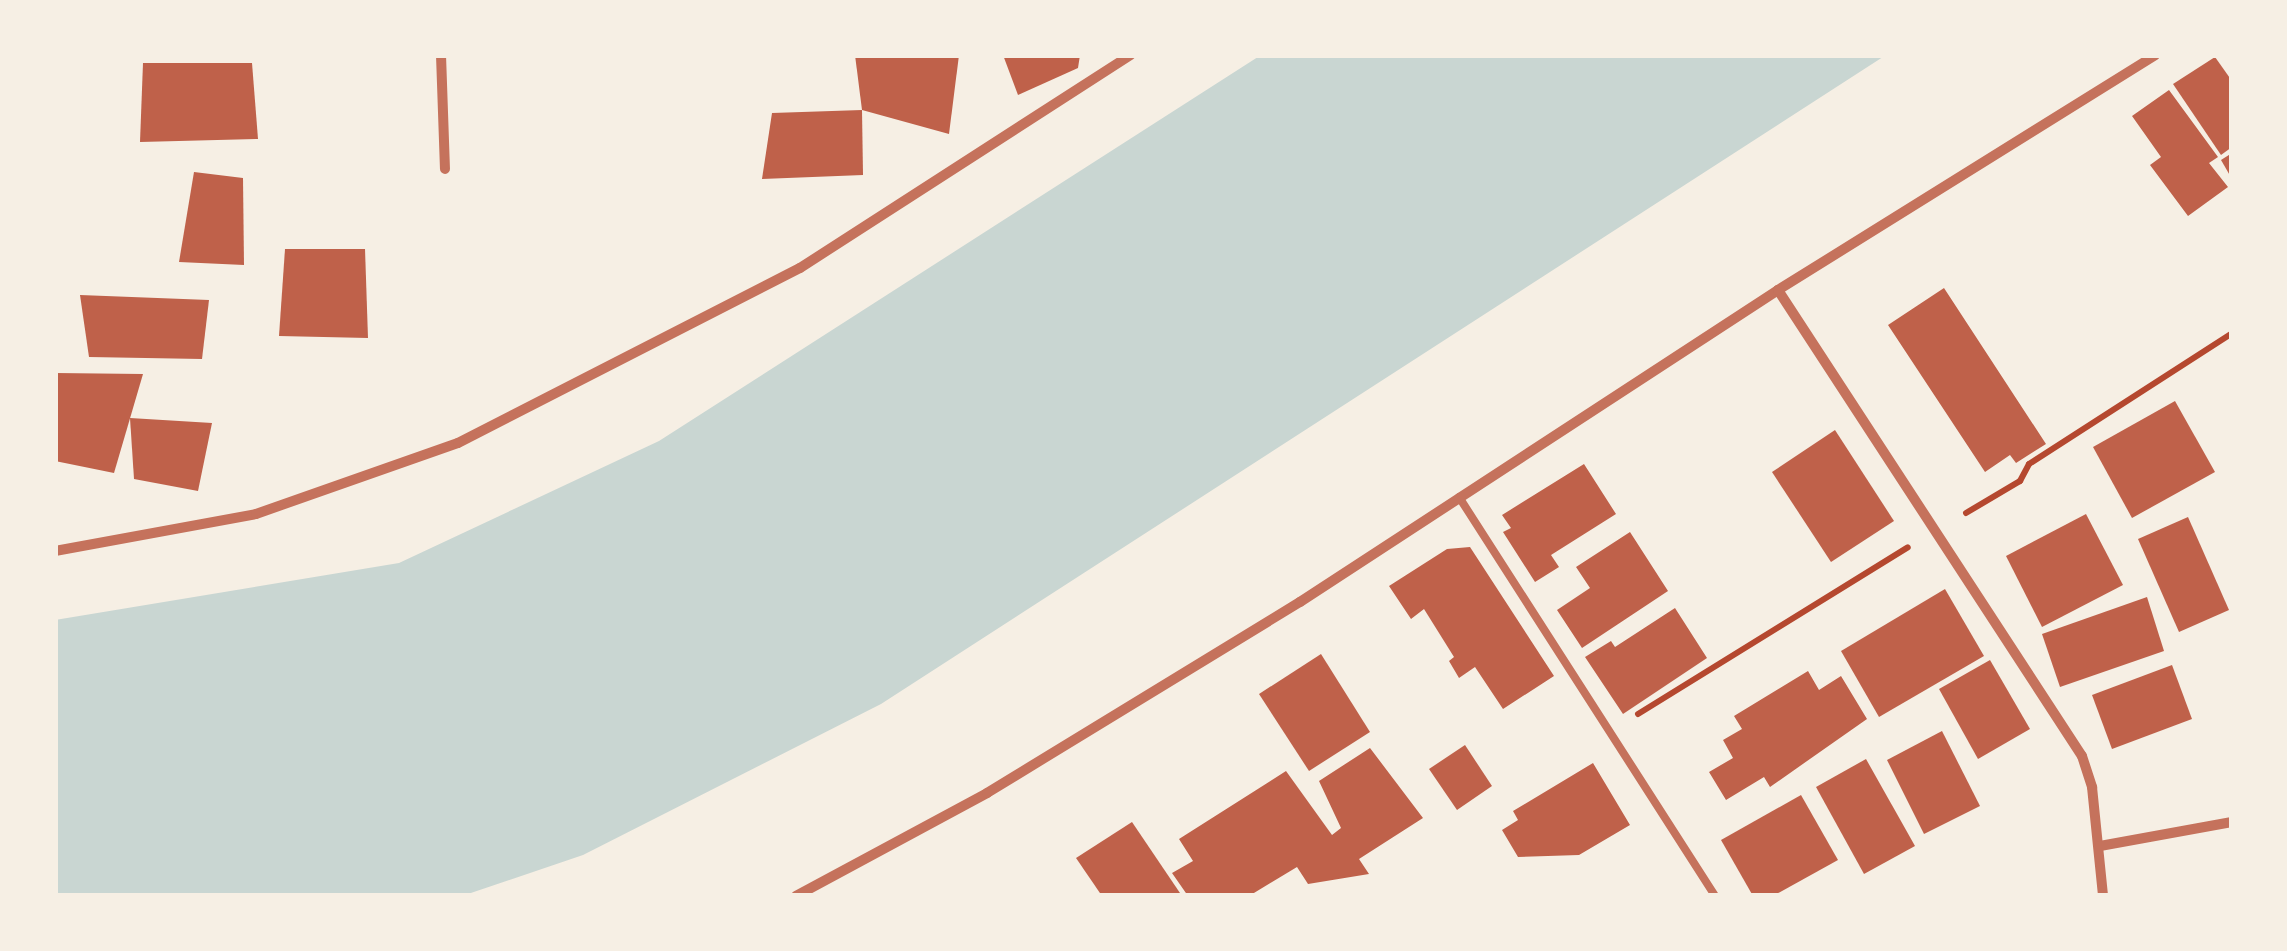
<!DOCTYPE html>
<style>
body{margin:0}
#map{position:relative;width:2287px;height:951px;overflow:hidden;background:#f6efe4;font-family:Mulish,sans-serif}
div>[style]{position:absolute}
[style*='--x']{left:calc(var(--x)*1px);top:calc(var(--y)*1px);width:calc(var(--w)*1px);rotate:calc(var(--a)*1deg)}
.water>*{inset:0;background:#c9d6d2}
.building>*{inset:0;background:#bf614a}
.path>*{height:6px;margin:-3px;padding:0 3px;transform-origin:3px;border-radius:3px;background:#b5482f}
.service>*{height:8px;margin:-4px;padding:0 4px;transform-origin:4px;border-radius:4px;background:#c5725c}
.minor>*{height:10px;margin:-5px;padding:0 5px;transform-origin:5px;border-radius:5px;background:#c5725c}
span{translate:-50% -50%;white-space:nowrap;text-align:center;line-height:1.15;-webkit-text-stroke:10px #f6efe4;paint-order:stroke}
.frame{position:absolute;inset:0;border:58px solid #f6efe4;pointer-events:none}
</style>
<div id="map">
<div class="water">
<div style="clip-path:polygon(1261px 55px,1886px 55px,881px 704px,583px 855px,462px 896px,55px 896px,55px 620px,399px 563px,659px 441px)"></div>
</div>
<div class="building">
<div style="clip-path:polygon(855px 55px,959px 55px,949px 134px,862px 110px)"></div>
<div style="clip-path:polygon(1003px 55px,1080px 55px,1078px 68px,1018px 95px)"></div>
<div style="clip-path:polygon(2215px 57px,2232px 81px,2232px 147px,2221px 155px,2173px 84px)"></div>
<div style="clip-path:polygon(143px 63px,252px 63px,258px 139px,140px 142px)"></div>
<div style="clip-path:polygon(2169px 90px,2218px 157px,2209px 163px,2228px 187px,2188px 216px,2150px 165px,2161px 157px,2132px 116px)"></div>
<div style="clip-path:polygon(862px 110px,863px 175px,762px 179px,772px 113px)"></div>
<div style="clip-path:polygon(2232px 153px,2232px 179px,2221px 160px)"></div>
<div style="clip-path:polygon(194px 172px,243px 178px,244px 265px,179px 262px)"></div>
<div style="clip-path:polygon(285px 249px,365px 249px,368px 338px,279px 336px)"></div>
<div style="clip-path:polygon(1944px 288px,2046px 444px,2016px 463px,2010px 455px,1985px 472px,1888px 325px)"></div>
<div style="clip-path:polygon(80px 295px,209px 300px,202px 359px,89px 357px)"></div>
<div style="clip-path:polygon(55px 373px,143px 374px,114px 473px,55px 461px)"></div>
<div style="clip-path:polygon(2175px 401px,2215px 472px,2132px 518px,2093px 447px)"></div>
<div style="clip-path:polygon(130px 418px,212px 423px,198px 491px,134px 479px)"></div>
<div style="clip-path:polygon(1835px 430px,1894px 521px,1831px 562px,1772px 472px)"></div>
<div style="clip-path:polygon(1584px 464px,1616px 514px,1551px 555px,1559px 567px,1535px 582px,1503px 532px,1511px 528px,1502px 515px)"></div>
<div style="clip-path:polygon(2086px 514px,2123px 585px,2042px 627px,2006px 556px)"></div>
<div style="clip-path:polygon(2188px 517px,2229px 610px,2179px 632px,2138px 539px)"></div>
<div style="clip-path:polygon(1630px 532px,1668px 591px,1582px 648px,1557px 610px,1590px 588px,1576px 567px)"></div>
<div style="clip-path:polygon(1470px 547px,1554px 676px,1503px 709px,1475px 667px,1459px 678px,1449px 661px,1454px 657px,1424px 609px,1411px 619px,1389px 586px,1447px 549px)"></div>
<div style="clip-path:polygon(1945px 589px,1984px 656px,1879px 717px,1841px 651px)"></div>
<div style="clip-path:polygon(2147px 597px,2164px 651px,2060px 687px,2042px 634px)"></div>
<div style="clip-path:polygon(1675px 608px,1707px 658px,1623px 714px,1585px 657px,1611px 641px,1615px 647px)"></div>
<div style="clip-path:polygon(1321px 654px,1370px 732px,1309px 771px,1259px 694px)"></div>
<div style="clip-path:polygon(1990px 660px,2030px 729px,1978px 759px,1939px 689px)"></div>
<div style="clip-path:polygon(2172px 665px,2192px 719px,2112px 749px,2092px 695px)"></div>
<div style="clip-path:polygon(1808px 671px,1819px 690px,1841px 676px,1867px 719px,1770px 787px,1764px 777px,1726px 800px,1709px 772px,1733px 758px,1723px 740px,1742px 729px,1734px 716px)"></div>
<div style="clip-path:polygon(1942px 731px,1980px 806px,1924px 834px,1887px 760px)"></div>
<div style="clip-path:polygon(1465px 745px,1492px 786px,1457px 810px,1429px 769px)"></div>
<div style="clip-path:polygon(1370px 748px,1423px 818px,1359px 859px,1369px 874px,1308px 884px,1297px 867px,1249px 896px,1188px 896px,1172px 873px,1193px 861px,1179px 839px,1286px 771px,1332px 835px,1341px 828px,1319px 781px)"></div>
<div style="clip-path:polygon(1866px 759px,1915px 846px,1864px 874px,1816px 787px)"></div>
<div style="clip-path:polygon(1593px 763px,1630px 825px,1579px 855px,1518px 857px,1502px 830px,1518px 820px,1513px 811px)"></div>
<div style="clip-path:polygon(1801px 795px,1838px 860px,1773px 896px,1753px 896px,1721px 840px)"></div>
<div style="clip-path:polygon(1132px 822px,1182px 896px,1102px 896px,1076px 858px)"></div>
</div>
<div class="path">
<div style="--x:1966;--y:513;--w:63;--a:-30.7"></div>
<div style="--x:2020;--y:481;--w:19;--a:-62"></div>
<div style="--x:2029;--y:464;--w:242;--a:-32.8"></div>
<div style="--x:1638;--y:714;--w:317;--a:-31.7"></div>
</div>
<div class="service">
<div style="--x:1459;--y:497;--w:474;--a:57.3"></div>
</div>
<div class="minor">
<div style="--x:441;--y:55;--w:114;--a:88"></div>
<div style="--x:1778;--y:290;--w:556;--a:56.88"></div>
<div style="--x:2082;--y:756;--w:33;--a:72"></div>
<div style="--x:2092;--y:787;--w:110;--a:84.2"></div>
<div style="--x:55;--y:551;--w:204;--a:-10.4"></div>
<div style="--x:256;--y:514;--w:214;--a:-19.4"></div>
<div style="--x:458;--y:443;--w:384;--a:-27.1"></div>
<div style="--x:800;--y:268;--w:393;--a:-32.8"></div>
<div style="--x:2100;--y:846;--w:134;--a:-10.3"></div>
<div style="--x:796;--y:896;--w:217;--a:-28.3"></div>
<div style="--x:987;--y:793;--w:367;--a:-31.4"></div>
<div style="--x:1300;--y:602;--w:571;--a:-33.13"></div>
<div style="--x:1778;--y:290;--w:444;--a:-31.9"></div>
</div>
<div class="frame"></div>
</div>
